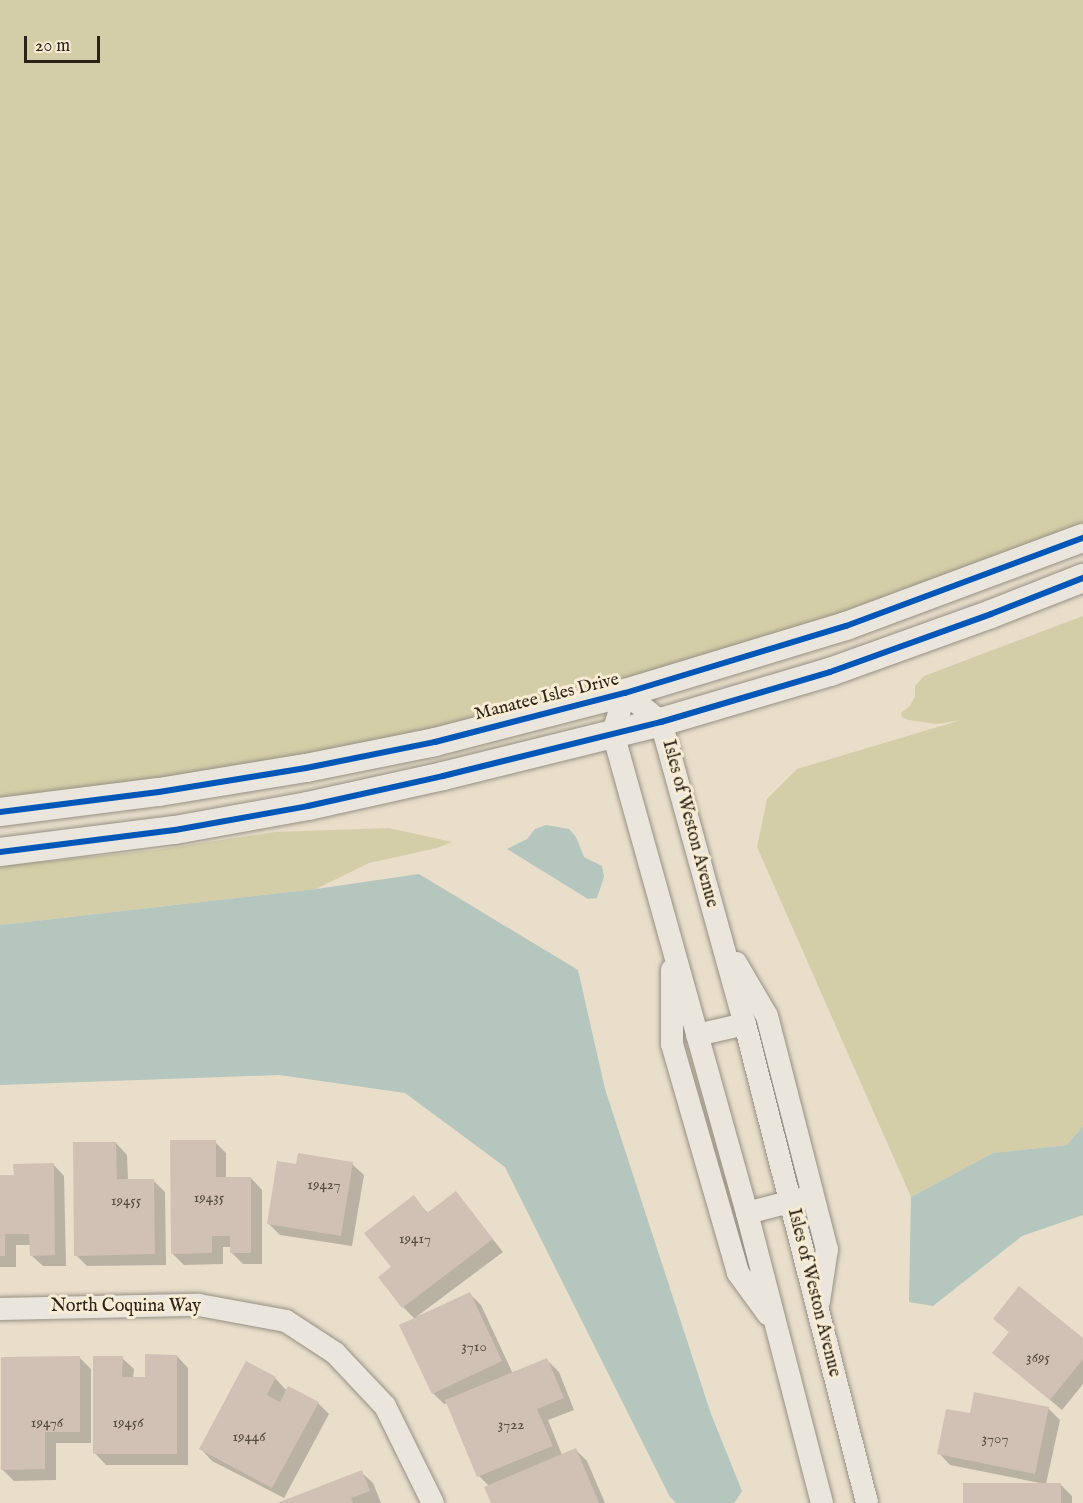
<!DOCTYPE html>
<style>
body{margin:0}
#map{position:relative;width:1083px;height:1503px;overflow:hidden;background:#e8deca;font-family:"IM FELL English",serif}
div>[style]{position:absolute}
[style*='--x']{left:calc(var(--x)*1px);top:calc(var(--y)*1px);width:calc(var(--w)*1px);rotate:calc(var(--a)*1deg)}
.green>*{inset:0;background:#d4cea8}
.water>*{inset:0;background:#b4c6bd}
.shadow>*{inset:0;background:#0003}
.building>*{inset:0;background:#d1c1b5}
.roads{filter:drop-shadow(0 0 2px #979084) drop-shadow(0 0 2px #979084)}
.minor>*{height:22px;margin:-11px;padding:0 11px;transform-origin:11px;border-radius:11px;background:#ebe6dd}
.tertiary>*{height:28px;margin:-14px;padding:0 14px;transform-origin:14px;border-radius:14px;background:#ebe6dd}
.cycleway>*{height:6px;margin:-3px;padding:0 3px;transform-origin:3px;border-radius:3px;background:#0057b8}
span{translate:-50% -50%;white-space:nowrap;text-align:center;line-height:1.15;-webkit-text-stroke:6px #f8ecd4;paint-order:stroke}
.number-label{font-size:15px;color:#544a3e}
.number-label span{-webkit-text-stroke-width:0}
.street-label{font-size:18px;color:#2b2317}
.scale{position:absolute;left:24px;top:36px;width:76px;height:27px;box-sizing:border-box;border:3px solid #2b2317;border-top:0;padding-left:8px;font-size:18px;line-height:21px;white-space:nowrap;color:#2b2317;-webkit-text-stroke:4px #f8ecd4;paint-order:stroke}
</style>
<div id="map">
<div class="green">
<div style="clip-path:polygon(0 0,1083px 0,1083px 538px,625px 693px,0 812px)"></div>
<div style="clip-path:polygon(1083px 616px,1083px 1126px,1067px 1145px,993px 1153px,911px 1197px,757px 847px,767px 799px,797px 769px,961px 720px,937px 724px,909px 720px,902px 717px,901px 713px,910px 706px,915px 696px,915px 686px,924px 676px)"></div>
<div style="clip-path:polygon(389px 828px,452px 842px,437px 848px,369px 863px,316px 889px,0 925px,0 866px,156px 850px,275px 832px)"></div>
</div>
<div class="water">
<div style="clip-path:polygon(546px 825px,569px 829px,576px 837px,584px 857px,602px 866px,604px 877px,597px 898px,588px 899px,507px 849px,527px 839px,535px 829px)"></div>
<div style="clip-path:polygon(419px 874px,578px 970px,605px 1089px,711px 1414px,742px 1491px,734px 1503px,676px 1503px,670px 1497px,505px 1167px,405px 1093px,279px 1075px,0 1085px,0 925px,316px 889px)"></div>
<div style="clip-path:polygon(1083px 1126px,1083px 1215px,1022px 1236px,933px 1306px,909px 1302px,911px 1197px,993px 1153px,1067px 1145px)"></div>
</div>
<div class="shadow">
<div style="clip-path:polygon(215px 1142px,226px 1153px,226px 1178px,251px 1178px,262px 1190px,262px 1264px,243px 1264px,231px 1252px,231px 1247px,223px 1247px,223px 1264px,184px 1265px,172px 1253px)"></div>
<div style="clip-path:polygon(116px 1143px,127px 1155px,128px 1180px,153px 1180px,165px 1192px,166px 1265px,87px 1266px,76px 1255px)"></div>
<div style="clip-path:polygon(53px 1164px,64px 1176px,66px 1266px,43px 1266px,31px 1255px,31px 1245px,16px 1245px,16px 1267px,0 1267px,0 1177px,15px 1176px)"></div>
<div style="clip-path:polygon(352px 1164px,364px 1175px,352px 1246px,280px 1235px,268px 1223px)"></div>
<div style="clip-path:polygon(456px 1193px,503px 1252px,416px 1317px,470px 1294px,481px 1305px,513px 1374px,547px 1360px,559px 1372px,574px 1410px,548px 1420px,562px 1455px,576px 1450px,587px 1461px,605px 1503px,493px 1503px,489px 1486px,479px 1476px,448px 1403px,444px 1404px,433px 1393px,415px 1319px,403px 1307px,393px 1268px,413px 1197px,428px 1213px)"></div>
<div style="clip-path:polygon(995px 1319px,1083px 1340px,1083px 1384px,1062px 1410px,994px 1353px,1010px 1333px)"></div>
<div style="clip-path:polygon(177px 1356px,188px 1368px,188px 1465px,106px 1465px,95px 1453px,122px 1358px,134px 1369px,133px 1378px,146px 1378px)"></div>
<div style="clip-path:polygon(80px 1358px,91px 1369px,91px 1443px,56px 1443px,56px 1480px,14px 1481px,2px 1469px)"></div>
<div style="clip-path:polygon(275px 1378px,287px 1391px,318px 1403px,329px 1414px,284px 1498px,212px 1461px,201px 1449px)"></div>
<div style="clip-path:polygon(1048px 1408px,1060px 1420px,1046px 1484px,1060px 1484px,1072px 1496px,1072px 1503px,965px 1503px,1040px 1483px,950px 1465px,939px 1453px,971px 1415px)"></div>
<div style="clip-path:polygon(361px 1472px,373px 1483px,381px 1503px,281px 1503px)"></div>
</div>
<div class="building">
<div style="clip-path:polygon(170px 1140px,216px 1140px,216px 1177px,251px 1177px,251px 1253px,230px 1253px,230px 1236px,212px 1236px,212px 1253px,171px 1254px)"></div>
<div style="clip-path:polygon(73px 1142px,116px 1142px,117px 1179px,154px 1179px,155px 1254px,74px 1256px)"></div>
<div style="clip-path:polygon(298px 1153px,353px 1162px,341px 1236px,267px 1224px,277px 1161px,296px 1164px)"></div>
<div style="clip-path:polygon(54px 1163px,55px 1255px,30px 1256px,29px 1234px,5px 1234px,5px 1256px,0 1256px,0 1175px,14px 1175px,13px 1164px)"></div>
<div style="clip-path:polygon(456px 1191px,493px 1239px,402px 1308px,378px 1277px,391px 1267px,364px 1233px,414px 1195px,427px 1213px)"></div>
<div style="clip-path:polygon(1019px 1286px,1083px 1338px,1083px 1359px,1050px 1400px,992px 1353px,1009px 1332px,993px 1319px)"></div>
<div style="clip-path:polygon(470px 1292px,502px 1361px,432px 1394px,399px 1325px)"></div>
<div style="clip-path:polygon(145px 1354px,177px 1355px,177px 1454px,93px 1454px,93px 1356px,123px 1356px,122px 1377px,145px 1377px)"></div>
<div style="clip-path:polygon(80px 1356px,80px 1432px,45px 1432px,45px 1469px,1px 1470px,1px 1357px)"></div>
<div style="clip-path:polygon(547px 1358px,564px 1398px,537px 1409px,553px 1446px,477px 1477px,445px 1400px)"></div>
<div style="clip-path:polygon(246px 1361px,276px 1377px,267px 1395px,280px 1402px,288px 1386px,319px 1402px,272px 1488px,199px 1449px)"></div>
<div style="clip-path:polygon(974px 1392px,1049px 1407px,1035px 1474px,937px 1454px,946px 1409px,970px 1413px)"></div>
<div style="clip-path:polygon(576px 1448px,599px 1503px,491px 1503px,484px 1487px)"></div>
<div style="clip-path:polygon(362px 1470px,370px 1491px,351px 1498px,353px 1503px,277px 1503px)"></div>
<div style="clip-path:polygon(963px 1483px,1061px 1483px,1061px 1503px,963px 1503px)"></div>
</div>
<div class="roads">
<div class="minor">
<div style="--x:736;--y:963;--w:61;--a:59.7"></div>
<div style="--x:767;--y:1016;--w:241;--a:75.6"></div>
<div style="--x:827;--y:1249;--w:53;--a:98.7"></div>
<div style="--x:672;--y:970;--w:74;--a:90"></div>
<div style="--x:672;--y:1044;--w:238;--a:73.9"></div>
<div style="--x:738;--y:1273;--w:51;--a:53.8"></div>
<div style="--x:697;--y:1035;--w:49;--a:-12.9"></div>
<div style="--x:747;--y:1213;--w:59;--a:-14.7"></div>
<div style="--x:0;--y:1309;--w:199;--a:-1.2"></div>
<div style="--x:199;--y:1305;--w:88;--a:10.4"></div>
<div style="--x:286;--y:1321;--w:59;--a:33.1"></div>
<div style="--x:335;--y:1353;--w:73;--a:46.7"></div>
<div style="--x:385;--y:1406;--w:108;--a:63.7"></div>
<div style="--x:822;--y:1503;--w:300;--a:-104.5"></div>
<div style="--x:747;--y:1213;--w:498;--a:-105.6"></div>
<div style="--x:613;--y:733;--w:42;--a:-73.3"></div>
<div style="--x:625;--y:693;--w:46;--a:38.9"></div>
<div style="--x:661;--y:722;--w:313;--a:74.5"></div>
<div style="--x:745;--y:1024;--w:494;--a:75.7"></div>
</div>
<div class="tertiary">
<div style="--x:0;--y:812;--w:160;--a:-7.2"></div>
<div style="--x:159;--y:792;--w:149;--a:-9.3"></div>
<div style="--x:306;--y:768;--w:132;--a:-11.4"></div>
<div style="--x:435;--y:742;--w:196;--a:-14.5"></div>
<div style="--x:625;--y:693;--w:231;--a:-16.9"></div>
<div style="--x:846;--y:626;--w:253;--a:-20.4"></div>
<div style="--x:0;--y:852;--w:176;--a:-7.2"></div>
<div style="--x:175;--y:830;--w:135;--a:-10.2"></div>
<div style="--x:308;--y:806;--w:138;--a:-12.5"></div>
<div style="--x:443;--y:776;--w:225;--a:-13.9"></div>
<div style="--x:661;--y:722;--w:176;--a:-16.5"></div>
<div style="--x:830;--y:672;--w:171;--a:-19.8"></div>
<div style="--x:991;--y:614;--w:99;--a:-21.4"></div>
</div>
</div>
<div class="cycleway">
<div style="--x:0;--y:812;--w:160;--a:-7.2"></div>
<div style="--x:159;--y:792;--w:149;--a:-9.3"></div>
<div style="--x:306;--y:768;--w:132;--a:-11.4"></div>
<div style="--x:435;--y:742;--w:196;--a:-14.5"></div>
<div style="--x:625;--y:693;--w:231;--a:-16.9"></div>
<div style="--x:846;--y:626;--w:253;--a:-20.4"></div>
<div style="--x:0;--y:852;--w:176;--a:-7.2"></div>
<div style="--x:175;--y:830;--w:135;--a:-10.2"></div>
<div style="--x:308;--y:806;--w:138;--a:-12.5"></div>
<div style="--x:443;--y:776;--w:225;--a:-13.9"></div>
<div style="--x:661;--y:722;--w:176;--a:-16.5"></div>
<div style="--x:830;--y:672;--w:171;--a:-19.8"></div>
<div style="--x:991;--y:614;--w:99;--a:-21.4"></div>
</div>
<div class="number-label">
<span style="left:324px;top:1185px">19427</span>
<span style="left:209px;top:1198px">19435</span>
<span style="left:126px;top:1201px">19455</span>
<span style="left:415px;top:1239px">19417</span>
<span style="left:474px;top:1347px">3710</span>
<span style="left:1038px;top:1358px">3695</span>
<span style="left:47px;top:1423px">19476</span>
<span style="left:128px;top:1423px">19456</span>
<span style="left:511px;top:1425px">3722</span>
<span style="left:249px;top:1437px">19446</span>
<span style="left:995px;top:1439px">3707</span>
</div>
<div class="street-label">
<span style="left:547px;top:698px;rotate:-14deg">Manatee Isles Drive</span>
<span style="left:689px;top:824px;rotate:75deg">Isles of Weston Avenue</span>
<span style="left:813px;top:1293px;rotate:76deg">Isles of Weston Avenue</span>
<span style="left:126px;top:1307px">North Coquina Way</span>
</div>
<div class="scale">20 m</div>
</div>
